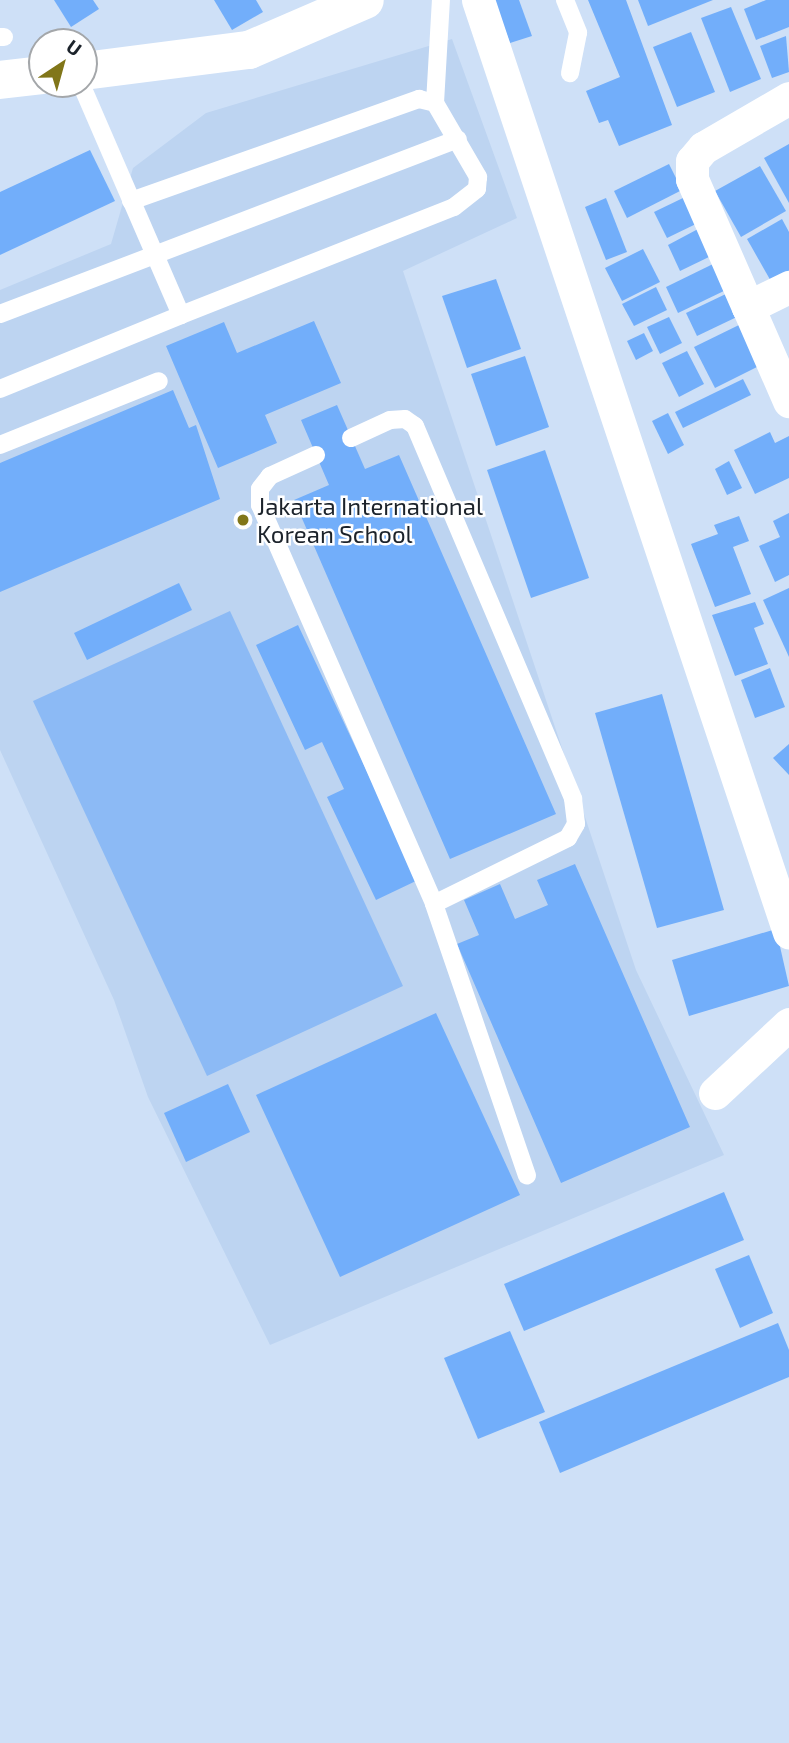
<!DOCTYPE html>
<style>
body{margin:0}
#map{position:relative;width:789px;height:1743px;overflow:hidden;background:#cee0f7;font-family:"Exo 2",sans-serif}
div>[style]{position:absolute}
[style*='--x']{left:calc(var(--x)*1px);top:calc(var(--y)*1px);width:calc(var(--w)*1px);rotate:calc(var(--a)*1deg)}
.built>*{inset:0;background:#bdd4f1}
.green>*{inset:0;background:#8cbaf5}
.building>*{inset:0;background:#72aefa}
.service>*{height:18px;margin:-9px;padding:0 9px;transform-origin:9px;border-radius:9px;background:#fff}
.minor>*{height:33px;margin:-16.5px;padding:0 16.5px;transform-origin:16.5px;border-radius:16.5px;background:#fff}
.tertiary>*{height:38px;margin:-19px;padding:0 19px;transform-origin:19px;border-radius:19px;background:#fff}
.dots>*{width:19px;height:19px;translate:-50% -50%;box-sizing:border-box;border:4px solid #fff;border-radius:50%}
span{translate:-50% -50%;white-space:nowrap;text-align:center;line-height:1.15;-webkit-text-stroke:5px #fff;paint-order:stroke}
.poi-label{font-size:24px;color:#1c232b}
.left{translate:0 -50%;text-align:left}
.north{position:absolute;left:28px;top:28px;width:70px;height:70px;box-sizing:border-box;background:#fff;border:2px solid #a4a7aa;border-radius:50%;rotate:36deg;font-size:19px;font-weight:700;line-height:28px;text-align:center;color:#1c232b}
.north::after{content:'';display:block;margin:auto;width:24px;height:32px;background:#817619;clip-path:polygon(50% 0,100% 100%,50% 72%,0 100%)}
</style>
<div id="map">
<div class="built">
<div style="clip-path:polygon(452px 39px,517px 218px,403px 271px,636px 970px,724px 1155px,270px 1345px,148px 1097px,114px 1000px,0 750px,0 290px,111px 244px,133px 168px,206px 113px)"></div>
</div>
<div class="green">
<div style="clip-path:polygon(230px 611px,403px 986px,207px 1076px,33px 701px)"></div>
</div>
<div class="building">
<div style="clip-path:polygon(54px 0,93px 0,99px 9px,71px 27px)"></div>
<div style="clip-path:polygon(214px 0,256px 0,263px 12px,232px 30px)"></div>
<div style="clip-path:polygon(494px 0,519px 0,532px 36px,510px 43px)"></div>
<div style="clip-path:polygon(588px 0,626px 0,672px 125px,619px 146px,608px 120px,599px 123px,586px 91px,620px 77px)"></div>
<div style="clip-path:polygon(638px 0,713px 0,648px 26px)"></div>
<div style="clip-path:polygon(766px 0,789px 0,789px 27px,756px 40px,744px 9px)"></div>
<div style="clip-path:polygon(731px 7px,761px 79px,730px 92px,701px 18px)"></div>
<div style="clip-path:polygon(691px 32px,715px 92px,677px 107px,653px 47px)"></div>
<div style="clip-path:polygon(786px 36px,789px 72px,772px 78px,760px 46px)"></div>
<div style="clip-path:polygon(789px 144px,789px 203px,764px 158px)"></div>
<div style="clip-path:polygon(90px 150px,115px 201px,0 255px,0 192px)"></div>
<div style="clip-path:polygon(669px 164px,682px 190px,627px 218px,614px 191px)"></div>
<div style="clip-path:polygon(760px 166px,786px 211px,741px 237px,715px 191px)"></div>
<div style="clip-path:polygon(685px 197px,698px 223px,667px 238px,654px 212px)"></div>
<div style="clip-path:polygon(606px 198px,627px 252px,606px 260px,585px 207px)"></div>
<div style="clip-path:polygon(782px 219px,789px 232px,789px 273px,772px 283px,747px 239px)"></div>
<div style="clip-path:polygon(698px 229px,711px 256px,680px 271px,668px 245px)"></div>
<div style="clip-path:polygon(643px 249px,660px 282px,622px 301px,605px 268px)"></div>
<div style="clip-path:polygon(713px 264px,726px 290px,678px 313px,666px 287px)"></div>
<div style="clip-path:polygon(496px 279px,521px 349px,467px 368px,442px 296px)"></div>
<div style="clip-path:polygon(656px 287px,667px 310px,634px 326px,622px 304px)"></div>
<div style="clip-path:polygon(730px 292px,741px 315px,697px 336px,686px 313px)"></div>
<div style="clip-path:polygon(669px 317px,682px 343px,660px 354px,647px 327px)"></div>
<div style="clip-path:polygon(314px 321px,341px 383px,265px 415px,277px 443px,218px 468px,166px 346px,224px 322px,237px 353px)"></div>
<div style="clip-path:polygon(741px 324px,761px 365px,715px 388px,694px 347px)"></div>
<div style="clip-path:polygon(644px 333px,653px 351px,636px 360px,627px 341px)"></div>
<div style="clip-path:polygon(687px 351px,704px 384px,679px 397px,662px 363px)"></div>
<div style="clip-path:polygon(525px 356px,549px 427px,496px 446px,471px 374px)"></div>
<div style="clip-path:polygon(743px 379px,751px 395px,683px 428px,675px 412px)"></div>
<div style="clip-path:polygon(173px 390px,189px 428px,196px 425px,220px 499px,0 592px,0 463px)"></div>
<div style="clip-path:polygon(337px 405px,365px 469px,399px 455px,556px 814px,450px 859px,294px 500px,329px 485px,301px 420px)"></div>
<div style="clip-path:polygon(668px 413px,684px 445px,668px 454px,652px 421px)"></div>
<div style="clip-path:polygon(770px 432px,775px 443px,789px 436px,789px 478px,755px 494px,734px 450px)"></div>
<div style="clip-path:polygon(545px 450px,589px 578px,531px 598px,487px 470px)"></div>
<div style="clip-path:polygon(729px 461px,742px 488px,727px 495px,715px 469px)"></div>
<div style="clip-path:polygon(789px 513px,789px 575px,775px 582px,759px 546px,780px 537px,773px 521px)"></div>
<div style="clip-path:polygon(739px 516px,749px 541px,733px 547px,751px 594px,715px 607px,691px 544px,718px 534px,714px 525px)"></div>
<div style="clip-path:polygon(179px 583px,192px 610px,87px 660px,74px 633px)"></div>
<div style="clip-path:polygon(789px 588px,789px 657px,763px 600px)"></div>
<div style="clip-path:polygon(755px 602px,764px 624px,754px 628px,768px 664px,735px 676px,712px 615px)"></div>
<div style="clip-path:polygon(298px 625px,418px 880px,376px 900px,327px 797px,344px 789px,322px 742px,305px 750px,256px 645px)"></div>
<div style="clip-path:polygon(770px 668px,785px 707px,755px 718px,741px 680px)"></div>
<div style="clip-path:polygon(662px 694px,724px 910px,657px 928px,595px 713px)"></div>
<div style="clip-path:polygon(789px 744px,789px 775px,773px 758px)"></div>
<div style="clip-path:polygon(575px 864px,690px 1127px,561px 1183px,457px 944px,479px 935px,464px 900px,500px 884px,515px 919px,548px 905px,537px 880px)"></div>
<div style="clip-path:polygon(776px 929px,789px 986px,689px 1016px,672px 960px)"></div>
<div style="clip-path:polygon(436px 1013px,520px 1195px,340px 1277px,256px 1095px)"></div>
<div style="clip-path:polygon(228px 1084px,250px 1132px,186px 1162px,164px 1113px)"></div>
<div style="clip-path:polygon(724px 1192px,744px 1240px,524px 1331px,504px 1284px)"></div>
<div style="clip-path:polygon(749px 1255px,773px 1313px,740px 1328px,715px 1269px)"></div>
<div style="clip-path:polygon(778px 1323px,789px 1350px,789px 1377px,560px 1473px,539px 1422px)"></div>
<div style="clip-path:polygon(510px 1331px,545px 1412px,478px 1439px,444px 1358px)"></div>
</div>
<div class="service">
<div style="--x:565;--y:0;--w:35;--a:68"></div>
<div style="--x:578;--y:33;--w:41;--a:101.3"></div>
<div style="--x:0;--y:37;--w:4;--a:0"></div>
<div style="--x:435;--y:103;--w:103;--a:-86.7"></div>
<div style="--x:131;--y:201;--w:306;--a:-19.5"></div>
<div style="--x:419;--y:99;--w:16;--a:14"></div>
<div style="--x:435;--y:103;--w:86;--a:59.8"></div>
<div style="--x:478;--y:177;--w:12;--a:95"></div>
<div style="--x:477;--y:189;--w:29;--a:142"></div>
<div style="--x:454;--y:207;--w:294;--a:158.4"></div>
<div style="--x:0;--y:314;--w:490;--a:-20.9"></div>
<div style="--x:0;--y:389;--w:196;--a:-22.2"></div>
<div style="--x:181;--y:315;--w:252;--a:-113.4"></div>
<div style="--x:351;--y:438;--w:43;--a:-24.8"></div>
<div style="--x:390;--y:420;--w:15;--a:-4"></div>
<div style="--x:405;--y:419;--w:12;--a:35"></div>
<div style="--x:415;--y:426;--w:405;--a:67"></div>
<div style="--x:573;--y:799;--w:25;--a:83"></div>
<div style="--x:576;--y:824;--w:16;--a:120"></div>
<div style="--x:568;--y:838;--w:149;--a:153.8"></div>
<div style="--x:0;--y:445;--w:171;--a:-21.9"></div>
<div style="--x:316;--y:455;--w:51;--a:155.5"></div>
<div style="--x:270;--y:476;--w:16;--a:128"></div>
<div style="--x:260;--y:489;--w:16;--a:90"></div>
<div style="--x:260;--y:505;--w:435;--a:66.4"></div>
<div style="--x:434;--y:904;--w:287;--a:71.1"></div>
</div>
<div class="minor">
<div style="--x:478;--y:0;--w:983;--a:71.55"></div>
<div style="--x:789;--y:98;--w:99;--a:149.8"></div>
<div style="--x:703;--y:148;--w:17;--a:130"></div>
<div style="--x:692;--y:161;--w:18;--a:90"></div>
<div style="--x:692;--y:179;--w:140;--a:66.4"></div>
<div style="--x:748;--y:307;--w:46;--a:-26"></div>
<div style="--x:748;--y:307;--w:103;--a:66.4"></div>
<div style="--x:715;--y:1093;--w:101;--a:-43"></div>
</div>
<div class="tertiary">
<div style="--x:84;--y:71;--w:166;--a:-7.3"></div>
<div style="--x:249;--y:50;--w:126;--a:-23.3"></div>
<div style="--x:0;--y:80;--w:42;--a:-6.8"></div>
</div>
<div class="dots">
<div style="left:243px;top:520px;background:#817619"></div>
</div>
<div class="poi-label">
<span class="left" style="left:257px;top:520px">Jakarta International<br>Korean School</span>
</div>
<div class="north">U</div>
</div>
